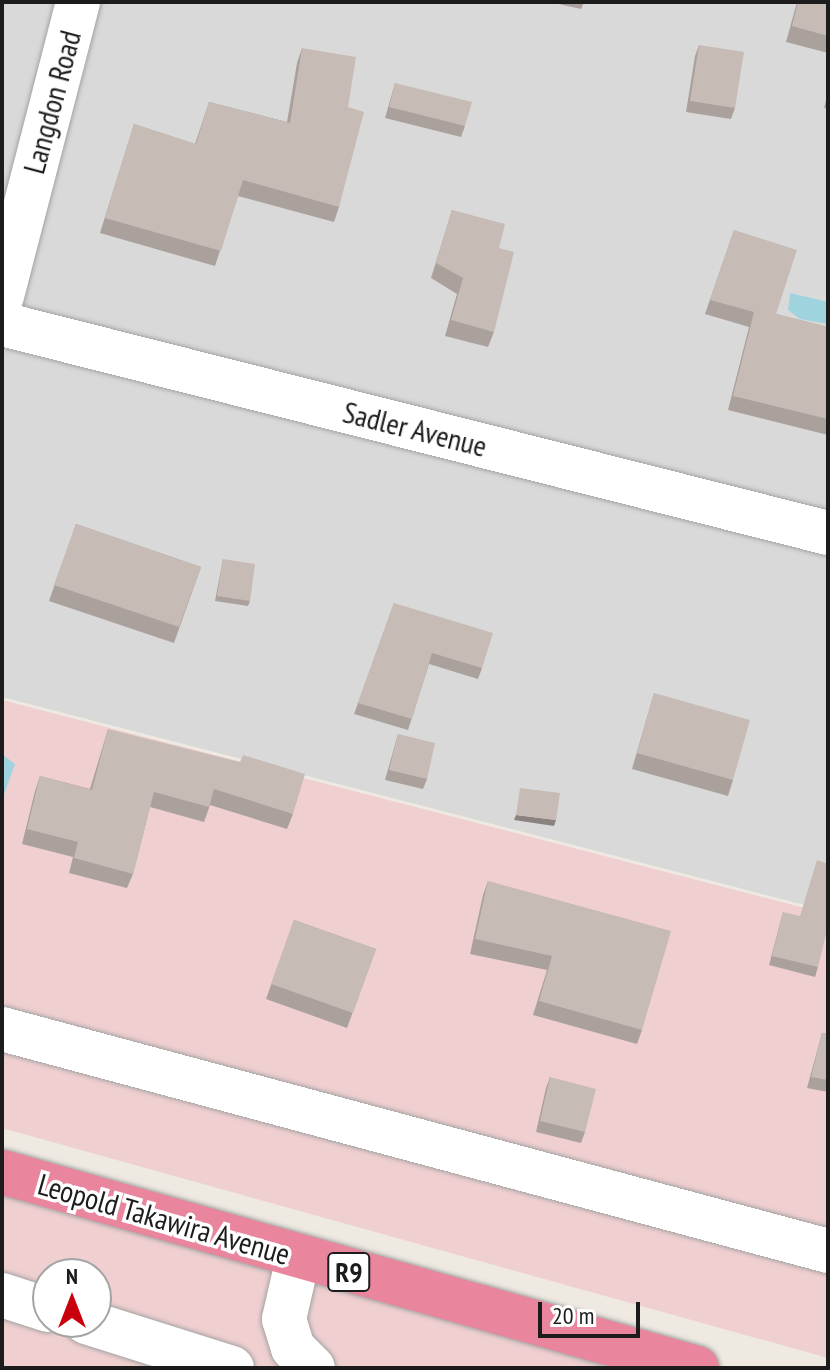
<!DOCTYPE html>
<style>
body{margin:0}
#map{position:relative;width:830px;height:1370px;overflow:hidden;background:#eee9e1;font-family:"PT Sans Narrow",sans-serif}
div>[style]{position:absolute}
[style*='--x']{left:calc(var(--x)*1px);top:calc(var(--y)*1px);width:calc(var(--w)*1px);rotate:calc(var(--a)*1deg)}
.residential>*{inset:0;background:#dad9d9}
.commercial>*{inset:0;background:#f0cfd0}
.water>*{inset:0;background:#9fd4de}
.roads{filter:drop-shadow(0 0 2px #a3a3a3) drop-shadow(0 0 2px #a3a3a3)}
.minor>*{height:44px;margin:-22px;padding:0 22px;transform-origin:22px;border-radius:22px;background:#fff}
.highway>*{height:44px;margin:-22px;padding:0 22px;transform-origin:22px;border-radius:22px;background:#ea859e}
.wall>*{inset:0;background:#aaa19c}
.shaded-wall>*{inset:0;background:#8b837f}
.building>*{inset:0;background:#c6bbb5}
span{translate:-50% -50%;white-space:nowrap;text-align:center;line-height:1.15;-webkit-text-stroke:7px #fff;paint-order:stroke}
.shield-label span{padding:2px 6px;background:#fff;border:2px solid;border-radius:6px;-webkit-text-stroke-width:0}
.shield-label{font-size:28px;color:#1c1c1c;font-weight:700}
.street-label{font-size:30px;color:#1c1c1c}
.frame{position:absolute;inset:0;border:4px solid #1c1c1c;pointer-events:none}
.north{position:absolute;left:32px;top:1258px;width:80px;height:80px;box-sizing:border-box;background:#fff;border:2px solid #a4a4a4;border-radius:50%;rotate:0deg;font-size:22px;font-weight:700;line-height:32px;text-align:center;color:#1c1c1c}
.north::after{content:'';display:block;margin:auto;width:28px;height:36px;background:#c9000d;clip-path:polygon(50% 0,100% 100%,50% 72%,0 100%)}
.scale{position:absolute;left:538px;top:1302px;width:102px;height:36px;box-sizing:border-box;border:4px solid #1c1c1c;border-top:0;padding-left:10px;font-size:24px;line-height:28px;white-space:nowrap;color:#1c1c1c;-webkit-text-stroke:6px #fff;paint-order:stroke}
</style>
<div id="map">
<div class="residential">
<div style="clip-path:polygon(2px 2px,828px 2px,828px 911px,2px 697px)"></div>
</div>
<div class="commercial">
<div style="clip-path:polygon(2px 700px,828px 914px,828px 1358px,2px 1128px)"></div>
<div style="clip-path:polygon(evenodd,2px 1192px,605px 1353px,601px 1368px,2px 1368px,2px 1192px,48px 1274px,96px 1274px,96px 1322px,48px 1322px,48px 1274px)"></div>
</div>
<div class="water">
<div style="clip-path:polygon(790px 293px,828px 302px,828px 324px,800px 319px,788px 310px)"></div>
<div style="clip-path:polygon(3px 755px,15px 764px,2px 800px,2px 756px)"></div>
</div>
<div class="roads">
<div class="minor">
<div style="--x:2;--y:296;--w:304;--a:-75.5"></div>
<div style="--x:2;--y:324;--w:852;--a:14.2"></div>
<div style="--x:2;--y:1029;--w:855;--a:15.04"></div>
<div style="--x:298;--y:1258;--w:63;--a:102.9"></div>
<div style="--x:284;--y:1319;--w:30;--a:73"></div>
<div style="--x:293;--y:1348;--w:28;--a:45"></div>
<div style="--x:2;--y:1295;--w:48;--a:18.1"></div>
<div style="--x:86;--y:1322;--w:153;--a:17.5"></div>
</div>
<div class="highway">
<div style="--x:2;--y:1172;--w:722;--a:15.75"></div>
</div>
</div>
<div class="wall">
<div style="clip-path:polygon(550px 2px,584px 2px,581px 9px)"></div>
<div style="clip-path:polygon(797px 2px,828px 2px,828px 53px,786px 42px)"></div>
<div style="clip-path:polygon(699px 45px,735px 108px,731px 119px,686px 112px,695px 56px)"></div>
<div style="clip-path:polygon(302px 48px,348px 107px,339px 207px,334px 222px,238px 196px,215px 266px,100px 233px,134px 124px,195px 144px,209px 102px,287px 122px,297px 63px)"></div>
<div style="clip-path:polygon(395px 83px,465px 126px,461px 137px,385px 118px)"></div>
<div style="clip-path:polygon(828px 93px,828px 109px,824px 108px)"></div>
<div style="clip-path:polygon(452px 210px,499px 248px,494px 332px,488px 347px,445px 336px,457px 294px,431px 278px)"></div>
<div style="clip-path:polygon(734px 230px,776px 314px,828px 327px,828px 435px,728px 410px,749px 327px,705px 314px)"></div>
<div style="clip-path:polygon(76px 524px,201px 567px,174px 643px,49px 601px)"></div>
<div style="clip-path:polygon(223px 559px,250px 601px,248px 606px,215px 601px)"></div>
<div style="clip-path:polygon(394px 603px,482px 668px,478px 679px,429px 664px,408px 730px,354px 714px)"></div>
<div style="clip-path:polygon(654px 693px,733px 780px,728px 796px,632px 769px)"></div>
<div style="clip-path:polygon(108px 729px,293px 814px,287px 829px,210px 805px,204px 822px,150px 807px,133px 874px,127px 888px,69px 873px,73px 857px,22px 844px,35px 791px,40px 776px,90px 789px)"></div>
<div style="clip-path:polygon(398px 734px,427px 779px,423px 789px,385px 780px)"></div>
<div style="clip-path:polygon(488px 881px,642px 1030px,637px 1044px,533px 1015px,547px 970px,470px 954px,483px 895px)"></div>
<div style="clip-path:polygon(783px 912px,818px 967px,815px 977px,769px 965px)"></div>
<div style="clip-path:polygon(294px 920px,376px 949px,347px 1028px,266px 999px)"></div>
<div style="clip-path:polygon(822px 1033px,828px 1034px,828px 1092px,807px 1088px)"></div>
<div style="clip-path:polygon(550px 1077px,585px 1132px,581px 1143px,536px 1132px,546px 1088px)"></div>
</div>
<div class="shaded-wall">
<div style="clip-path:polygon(516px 815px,556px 820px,554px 826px,514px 820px)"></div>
</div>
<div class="building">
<div style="clip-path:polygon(798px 2px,828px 2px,828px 36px,792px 26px)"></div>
<div style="clip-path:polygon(699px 45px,744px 52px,735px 108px,690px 101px)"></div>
<div style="clip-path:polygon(302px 48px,356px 57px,348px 107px,364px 112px,339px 207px,243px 180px,221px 251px,105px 218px,134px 124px,196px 144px,209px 102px,290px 123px)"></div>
<div style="clip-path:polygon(395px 83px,472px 102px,465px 126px,389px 107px)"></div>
<div style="clip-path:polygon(452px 210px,505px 224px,499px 248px,514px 252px,494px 332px,451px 320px,463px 278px,436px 263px)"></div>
<div style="clip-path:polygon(734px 230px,797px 250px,776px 314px,828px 327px,828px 419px,733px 396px,754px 312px,710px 300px)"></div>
<div style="clip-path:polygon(76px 524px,201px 567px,179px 627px,54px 585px)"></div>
<div style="clip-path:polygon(223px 559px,255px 564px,250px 601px,217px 596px)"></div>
<div style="clip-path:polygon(394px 603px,493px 633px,482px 668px,432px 653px,412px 719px,358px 703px)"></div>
<div style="clip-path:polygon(654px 693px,750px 720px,733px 780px,637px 753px)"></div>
<div style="clip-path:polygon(108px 729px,240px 762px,243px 755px,305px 774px,293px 814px,214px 789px,209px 807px,154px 792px,133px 874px,74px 858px,78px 842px,27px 829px,40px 776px,92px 790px)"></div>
<div style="clip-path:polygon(398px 734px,435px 743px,427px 779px,389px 770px)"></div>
<div style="clip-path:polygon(520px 788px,560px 793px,556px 820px,516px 815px)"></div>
<div style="clip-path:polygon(817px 860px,828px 864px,828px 926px,818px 967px,772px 956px,783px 912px,800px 916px)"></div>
<div style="clip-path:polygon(488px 881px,671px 931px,642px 1030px,539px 1001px,552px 956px,475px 939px)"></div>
<div style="clip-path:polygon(294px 920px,376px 949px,353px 1013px,271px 984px)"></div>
<div style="clip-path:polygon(822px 1033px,828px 1034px,828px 1080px,811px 1077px)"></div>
<div style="clip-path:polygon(550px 1077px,596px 1089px,585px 1132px,540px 1121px)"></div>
</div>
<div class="shield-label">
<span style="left:349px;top:1272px">R9</span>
</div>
<div class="street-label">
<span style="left:52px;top:102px;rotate:-75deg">Langdon Road</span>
<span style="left:415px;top:429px;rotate:14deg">Sadler Avenue</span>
<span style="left:164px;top:1219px;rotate:16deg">Leopold Takawira Avenue</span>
</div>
<div class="frame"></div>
<div class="north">N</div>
<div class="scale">20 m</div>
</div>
